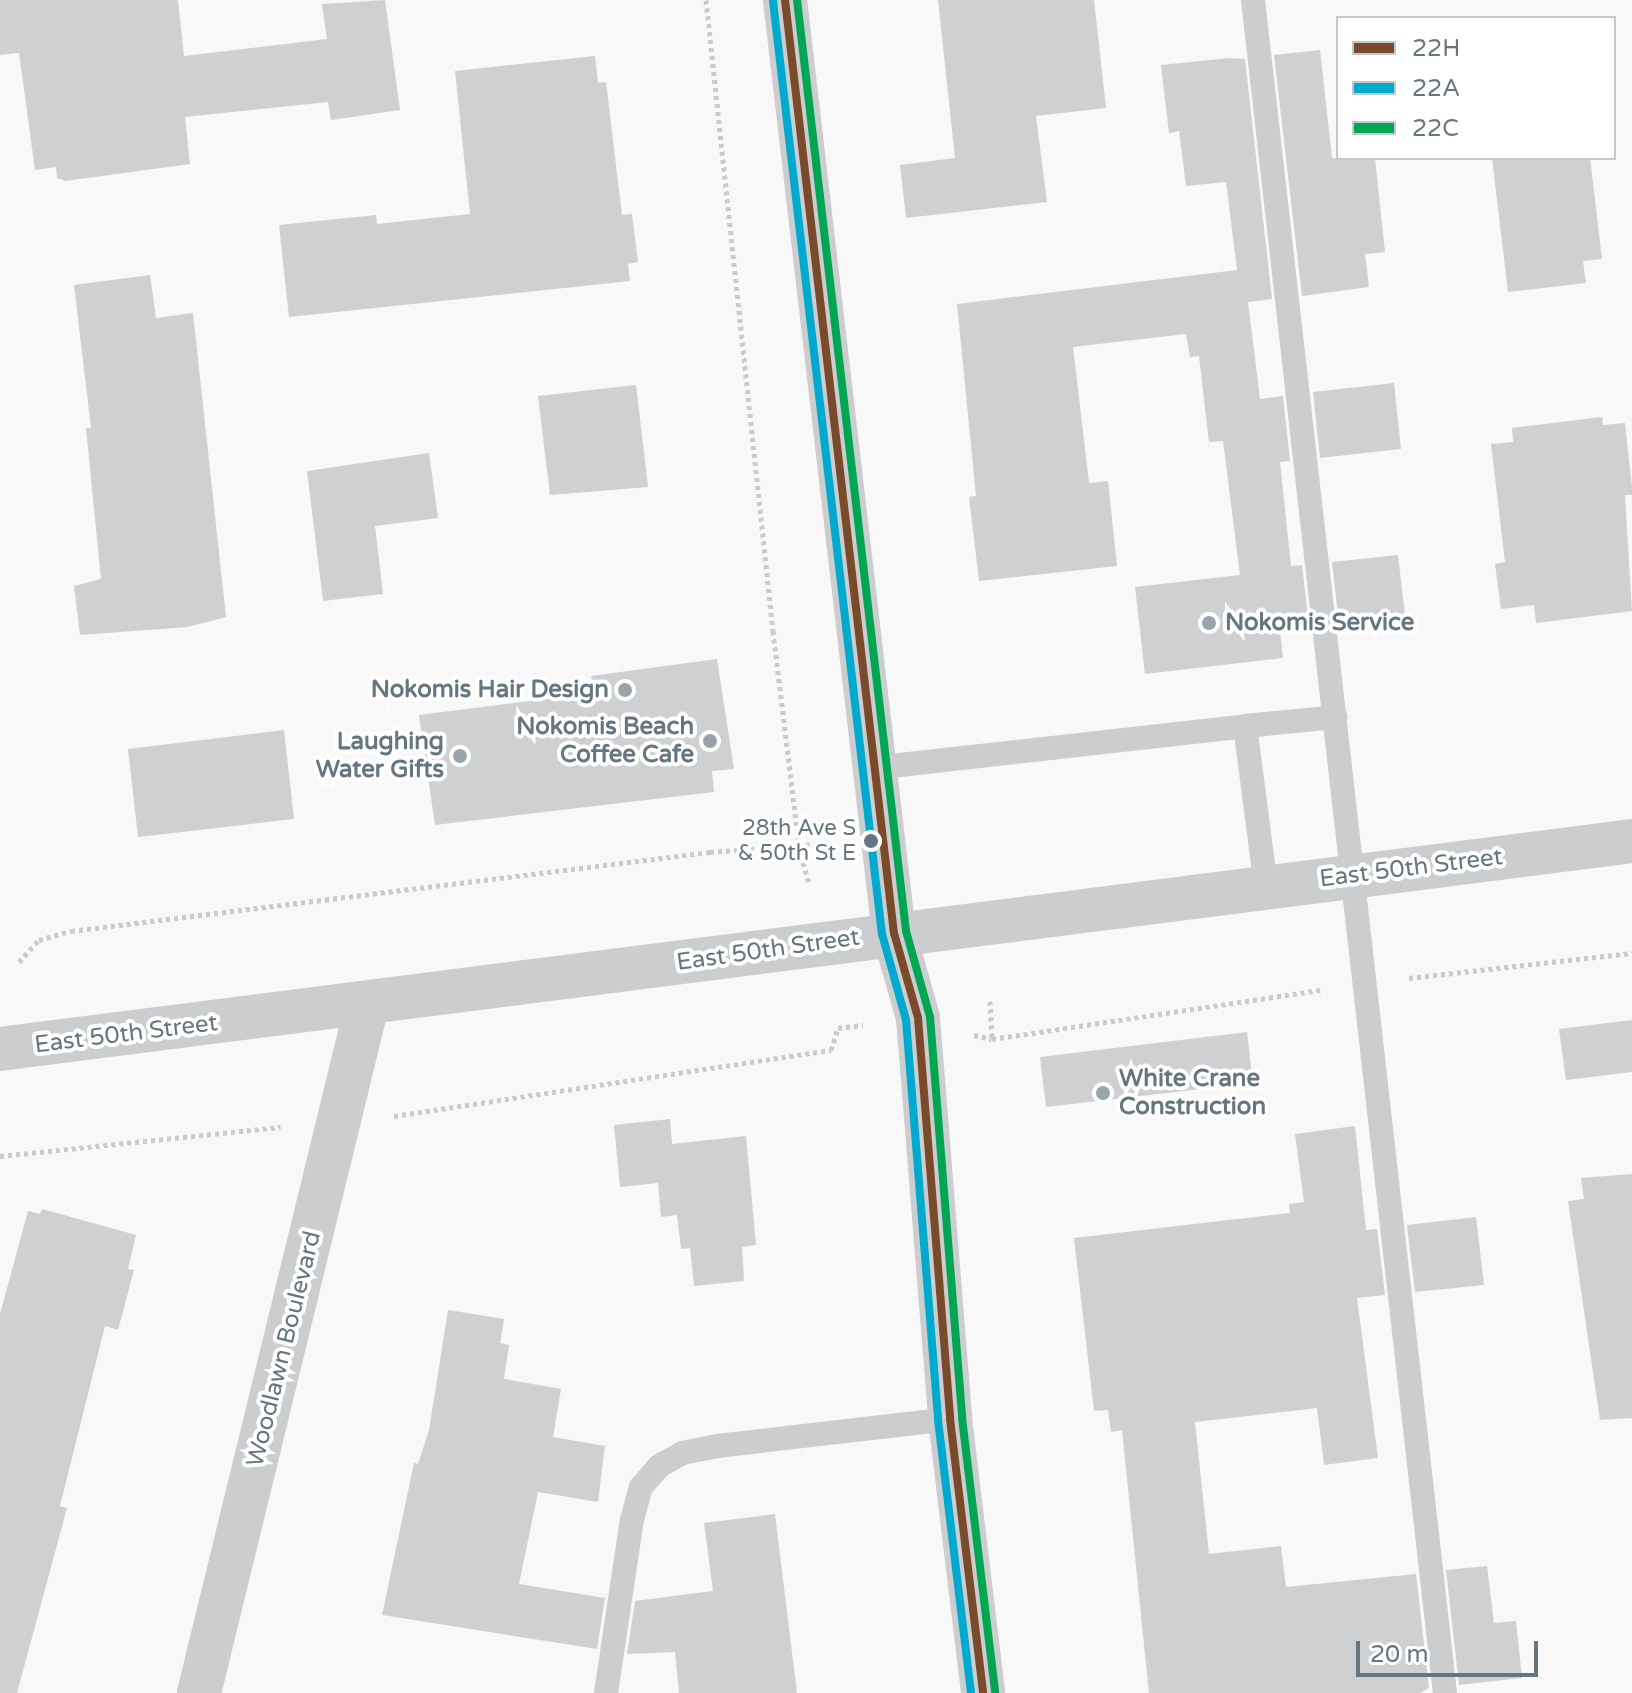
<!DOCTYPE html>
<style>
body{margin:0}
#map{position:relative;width:1632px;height:1693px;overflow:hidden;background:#f8f8f8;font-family:"Varela Round",sans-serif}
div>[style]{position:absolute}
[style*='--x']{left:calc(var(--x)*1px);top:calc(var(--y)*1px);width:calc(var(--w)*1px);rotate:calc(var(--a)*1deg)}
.building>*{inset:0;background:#cfd0d2}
.path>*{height:5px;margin-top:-2.5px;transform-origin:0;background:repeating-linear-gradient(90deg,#c9cacb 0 4px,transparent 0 8px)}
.service>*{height:24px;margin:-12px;padding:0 12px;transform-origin:12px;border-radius:12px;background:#cbcdce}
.minor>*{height:44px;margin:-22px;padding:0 22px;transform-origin:22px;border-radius:22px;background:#cbcdce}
.tertiary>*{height:44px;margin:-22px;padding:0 22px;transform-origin:22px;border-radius:22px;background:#cbcdce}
.bus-1>*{height:8px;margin:-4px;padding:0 4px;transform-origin:4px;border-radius:4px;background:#7a4b2a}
.bus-2>*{height:8px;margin:-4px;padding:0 4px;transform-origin:4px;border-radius:4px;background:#00a9ce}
.bus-3>*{height:8px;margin:-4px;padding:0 4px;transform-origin:4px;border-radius:4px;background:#00a651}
.dots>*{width:22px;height:22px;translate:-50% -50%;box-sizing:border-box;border:4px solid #fff;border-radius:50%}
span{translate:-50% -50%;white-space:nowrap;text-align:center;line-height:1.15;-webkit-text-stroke:8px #fff;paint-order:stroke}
.bus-label{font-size:22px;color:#667680}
.right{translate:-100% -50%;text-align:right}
.poi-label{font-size:24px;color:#667680;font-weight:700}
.left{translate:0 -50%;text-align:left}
.street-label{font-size:24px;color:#667680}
.legend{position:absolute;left:1336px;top:16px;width:280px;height:144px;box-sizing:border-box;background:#fff;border:2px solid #c2c8cc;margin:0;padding:10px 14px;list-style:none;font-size:24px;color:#667680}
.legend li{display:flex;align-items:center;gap:16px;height:40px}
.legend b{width:40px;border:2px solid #c2c8cc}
.scale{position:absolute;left:1356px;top:1641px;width:182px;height:36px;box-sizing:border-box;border:4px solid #667680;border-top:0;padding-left:10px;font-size:24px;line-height:28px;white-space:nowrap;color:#667680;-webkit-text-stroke:6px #fff;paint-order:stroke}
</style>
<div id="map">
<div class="building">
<div style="clip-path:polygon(0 0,178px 0,184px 56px,327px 39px,322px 4px,385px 0,400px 110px,331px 120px,328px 102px,185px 117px,190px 164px,65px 181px,57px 178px,56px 167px,35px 170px,19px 53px,0 55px)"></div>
<div style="clip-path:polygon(938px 0,1094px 0,1106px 108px,1036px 116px,1047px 202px,906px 218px,900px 165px,955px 158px)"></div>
<div style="clip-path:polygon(1320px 50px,1332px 158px,1375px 158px,1385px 252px,1365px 254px,1369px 287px,1302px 296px,1274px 55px)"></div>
<div style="clip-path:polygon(595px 56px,598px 83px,606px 82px,622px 215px,632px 214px,638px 262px,628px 264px,630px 281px,289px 317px,279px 225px,376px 215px,377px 224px,470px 214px,455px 71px)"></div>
<div style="clip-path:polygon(1230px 58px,1245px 59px,1272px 299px,1248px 302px,1260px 399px,1283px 396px,1290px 461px,1280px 462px,1291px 566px,1302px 565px,1309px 626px,1280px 630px,1283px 658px,1145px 674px,1135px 587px,1240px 575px,1223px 441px,1209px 442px,1199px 356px,1190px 357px,1186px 334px,1073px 347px,1089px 483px,1108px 481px,1117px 566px,979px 581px,969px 497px,976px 496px,957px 304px,1237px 270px,1226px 182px,1186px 186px,1179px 131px,1169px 133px,1161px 65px)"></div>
<div style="clip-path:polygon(1492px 158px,1590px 158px,1602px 259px,1583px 261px,1586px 283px,1508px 292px)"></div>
<div style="clip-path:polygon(150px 275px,156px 318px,193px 313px,226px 617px,188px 627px,80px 635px,74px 586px,101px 579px,86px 428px,91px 428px,74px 285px)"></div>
<div style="clip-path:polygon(1394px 383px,1401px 449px,1320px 458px,1313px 392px)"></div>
<div style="clip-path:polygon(636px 385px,648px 487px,550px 495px,538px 396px)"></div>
<div style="clip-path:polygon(1602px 417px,1603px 425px,1625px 423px,1632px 487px,1632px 495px,1625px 495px,1632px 611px,1536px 623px,1534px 605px,1501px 609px,1495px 564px,1505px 562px,1491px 444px,1513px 442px,1512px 428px)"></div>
<div style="clip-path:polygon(429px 453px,438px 518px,375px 526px,383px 594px,323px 601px,307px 471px)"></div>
<div style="clip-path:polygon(1398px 555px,1405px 615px,1339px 623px,1332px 562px)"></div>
<div style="clip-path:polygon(717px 659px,734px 769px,712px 771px,714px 792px,435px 825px,419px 715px,594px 693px,591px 676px)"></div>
<div style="clip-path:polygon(284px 730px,294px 819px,138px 837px,128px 749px)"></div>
<div style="clip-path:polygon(1632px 1020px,1632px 1072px,1566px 1080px,1559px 1029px)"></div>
<div style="clip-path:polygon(1247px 1032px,1253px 1083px,1046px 1107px,1040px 1057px)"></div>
<div style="clip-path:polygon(670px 1119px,672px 1144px,746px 1136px,756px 1245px,742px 1247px,744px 1281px,694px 1286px,690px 1248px,681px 1249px,677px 1215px,661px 1217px,658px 1183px,620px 1187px,614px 1125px)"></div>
<div style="clip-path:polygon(1355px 1126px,1366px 1230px,1377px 1229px,1385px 1295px,1357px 1298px,1378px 1458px,1324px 1465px,1317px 1408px,1195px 1422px,1209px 1554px,1281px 1546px,1286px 1587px,1416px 1574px,1429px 1688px,1420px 1693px,1149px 1693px,1122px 1430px,1111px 1432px,1108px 1410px,1094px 1411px,1074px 1238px,1290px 1213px,1289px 1204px,1304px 1202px,1295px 1134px)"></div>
<div style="clip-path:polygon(1632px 1174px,1632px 1418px,1600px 1420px,1568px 1201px,1584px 1199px,1581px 1178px)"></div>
<div style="clip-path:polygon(42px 1209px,136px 1235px,128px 1269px,134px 1270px,118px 1330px,105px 1326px,60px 1506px,67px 1508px,17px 1693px,0 1693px,0 1314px,28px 1211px,40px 1214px)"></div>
<div style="clip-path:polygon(1476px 1217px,1484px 1285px,1415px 1292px,1407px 1225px)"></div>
<div style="clip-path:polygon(448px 1310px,504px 1319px,500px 1343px,509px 1345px,504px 1379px,561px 1389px,553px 1437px,605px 1446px,598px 1502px,538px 1492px,519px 1584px,605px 1598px,597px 1649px,382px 1615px,414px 1463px,418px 1464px,429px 1430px)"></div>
<div style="clip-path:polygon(775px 1514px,797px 1693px,679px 1693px,675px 1652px,627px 1654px,635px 1601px,713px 1591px,704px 1523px)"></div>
<div style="clip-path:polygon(1487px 1566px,1494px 1623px,1516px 1621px,1522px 1678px,1459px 1685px,1446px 1570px)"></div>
</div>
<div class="path">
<div style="--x:706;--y:0;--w:635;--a:83.94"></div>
<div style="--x:773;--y:631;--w:218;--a:83.1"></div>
<div style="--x:799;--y:847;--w:38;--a:75"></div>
<div style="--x:19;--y:962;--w:30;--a:-48"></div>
<div style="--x:39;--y:940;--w:33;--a:-16"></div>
<div style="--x:71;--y:931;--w:644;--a:-7.05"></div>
<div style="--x:710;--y:852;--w:121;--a:-4.3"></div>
<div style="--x:1409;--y:978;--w:224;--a:-6.4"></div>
<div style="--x:990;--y:1001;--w:38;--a:87"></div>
<div style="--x:974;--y:1035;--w:18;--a:13"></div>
<div style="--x:992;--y:1039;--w:332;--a:-8.5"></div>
<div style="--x:394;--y:1116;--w:442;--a:-8.6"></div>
<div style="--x:831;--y:1050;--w:23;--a:-72"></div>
<div style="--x:838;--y:1028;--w:25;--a:-7"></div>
<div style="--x:0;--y:1156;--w:282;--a:-5.9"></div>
</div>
<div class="service">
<div style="--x:1253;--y:0;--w:1704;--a:83.53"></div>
<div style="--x:873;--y:768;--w:374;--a:-6.4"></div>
<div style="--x:1266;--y:887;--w:162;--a:-97.4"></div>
<div style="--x:1245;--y:726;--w:91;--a:-5.6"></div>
<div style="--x:606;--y:1693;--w:175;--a:-81.5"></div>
<div style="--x:632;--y:1520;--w:34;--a:-75"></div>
<div style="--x:641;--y:1487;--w:28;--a:-49"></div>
<div style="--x:659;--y:1466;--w:26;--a:-29"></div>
<div style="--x:682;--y:1453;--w:36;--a:-11"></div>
<div style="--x:717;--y:1446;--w:235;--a:-6.6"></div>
</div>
<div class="minor">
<div style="--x:199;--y:1693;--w:708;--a:-76.28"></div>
</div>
<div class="tertiary">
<div style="--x:785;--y:0;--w:939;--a:83.34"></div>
<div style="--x:894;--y:933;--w:88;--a:74.2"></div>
<div style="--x:918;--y:1018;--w:402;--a:85.4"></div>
<div style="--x:950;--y:1419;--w:276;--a:83.1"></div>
<div style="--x:0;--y:1049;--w:1645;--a:-7.26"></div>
</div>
<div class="bus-1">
<div style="--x:785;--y:0;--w:939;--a:83.34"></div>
<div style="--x:894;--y:933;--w:88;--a:74.2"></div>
<div style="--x:918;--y:1018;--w:402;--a:85.4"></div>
<div style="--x:950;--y:1419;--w:276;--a:83.1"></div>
</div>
<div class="bus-2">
<div style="--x:773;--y:1;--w:939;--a:83.34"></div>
<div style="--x:882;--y:934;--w:89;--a:74.4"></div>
<div style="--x:906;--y:1020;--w:401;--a:85.4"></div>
<div style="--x:938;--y:1420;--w:275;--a:83.1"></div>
</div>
<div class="bus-3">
<div style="--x:797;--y:0;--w:937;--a:83.32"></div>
<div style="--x:906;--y:931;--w:89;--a:74.4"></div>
<div style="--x:930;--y:1017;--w:402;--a:85.4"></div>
<div style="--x:962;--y:1418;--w:276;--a:83.1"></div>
</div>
<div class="dots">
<div style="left:1209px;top:623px;background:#99a4aa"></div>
<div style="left:625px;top:690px;background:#99a4aa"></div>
<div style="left:710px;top:741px;background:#99a4aa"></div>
<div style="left:460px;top:756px;background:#99a4aa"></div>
<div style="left:871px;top:841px;background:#667680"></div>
<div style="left:1103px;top:1093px;background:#99a4aa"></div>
</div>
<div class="bus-label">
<span class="right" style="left:856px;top:841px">28th Ave S<br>&amp; 50th St E</span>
</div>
<div class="poi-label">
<span class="left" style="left:1225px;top:623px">Nokomis Service</span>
<span class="right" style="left:609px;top:690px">Nokomis Hair Design</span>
<span class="right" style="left:694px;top:741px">Nokomis Beach<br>Coffee Cafe</span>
<span class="right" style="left:444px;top:756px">Laughing<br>Water Gifts</span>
<span class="left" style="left:1119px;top:1093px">White Crane<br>Construction</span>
</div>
<div class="street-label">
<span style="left:1411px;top:868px;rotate:-7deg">East 50th Street</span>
<span style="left:768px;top:950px;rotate:-8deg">East 50th Street</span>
<span style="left:126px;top:1034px;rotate:-7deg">East 50th Street</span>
<span style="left:284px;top:1349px;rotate:-76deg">Woodlawn Boulevard</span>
</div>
<ul class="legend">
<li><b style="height:10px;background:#7a4b2a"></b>22H</li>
<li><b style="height:10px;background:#00a9ce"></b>22A</li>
<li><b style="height:10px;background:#00a651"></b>22C</li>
</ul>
<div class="scale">20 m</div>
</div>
